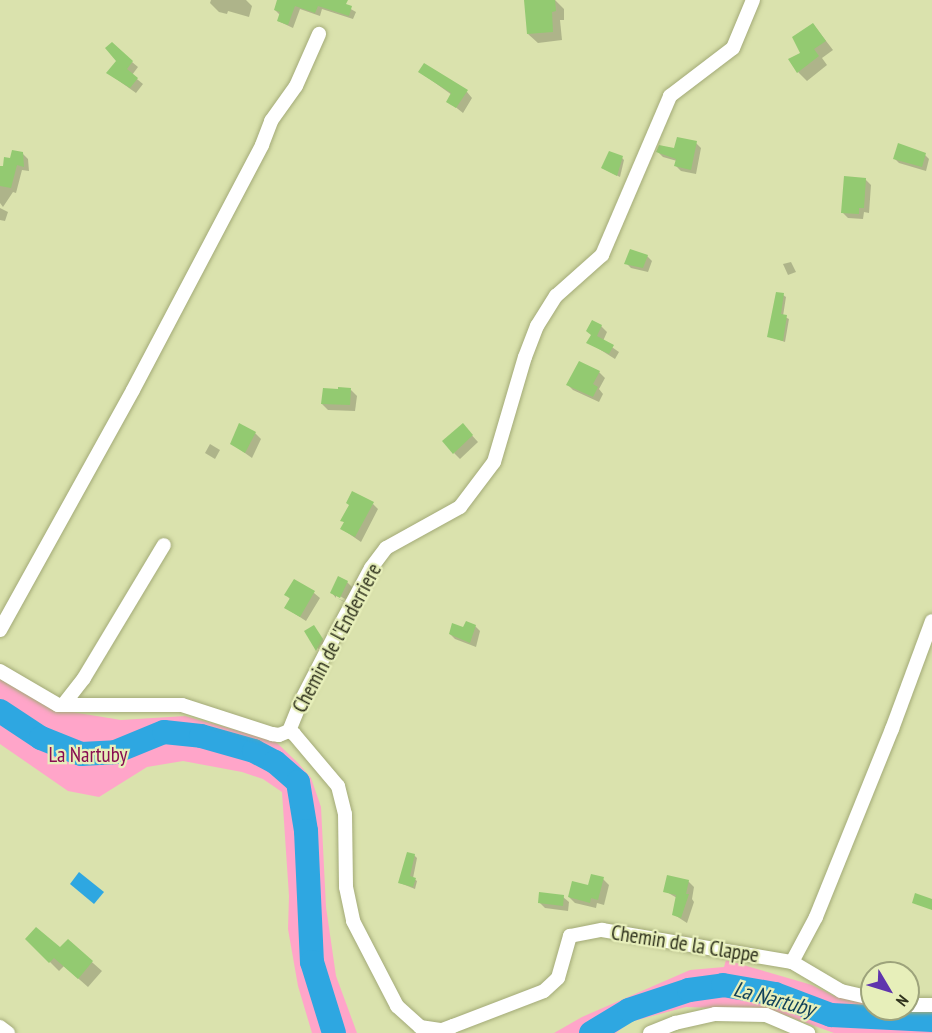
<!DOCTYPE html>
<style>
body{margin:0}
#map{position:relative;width:932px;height:1033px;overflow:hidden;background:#dae2ad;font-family:"PT Sans Narrow",sans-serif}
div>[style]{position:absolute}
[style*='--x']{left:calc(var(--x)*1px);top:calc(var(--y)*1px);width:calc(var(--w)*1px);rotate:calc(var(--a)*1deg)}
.green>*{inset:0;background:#ffa5c9}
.water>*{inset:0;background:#2ea7e1}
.shadow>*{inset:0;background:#0003}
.river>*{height:24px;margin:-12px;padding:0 12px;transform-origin:12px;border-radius:12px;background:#2ea7e1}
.building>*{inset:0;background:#93ca71}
.roads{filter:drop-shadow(0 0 2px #a3aa77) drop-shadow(0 0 2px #a3aa77)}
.street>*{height:14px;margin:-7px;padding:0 7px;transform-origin:7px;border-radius:7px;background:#fff}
span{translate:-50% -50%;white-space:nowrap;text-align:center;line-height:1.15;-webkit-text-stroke:4.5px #e7efba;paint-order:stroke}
.street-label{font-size:21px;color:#2f321d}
.park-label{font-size:21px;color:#890e51}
.water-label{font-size:22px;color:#12425a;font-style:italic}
.north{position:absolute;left:860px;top:961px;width:60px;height:60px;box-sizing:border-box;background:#e7efba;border:2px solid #9da37b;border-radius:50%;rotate:128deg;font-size:16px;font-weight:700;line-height:24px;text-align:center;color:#2f321d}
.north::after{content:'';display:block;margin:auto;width:21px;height:27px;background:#6035ad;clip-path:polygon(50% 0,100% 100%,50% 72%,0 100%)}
</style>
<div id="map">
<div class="green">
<div style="clip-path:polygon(0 679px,54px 709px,121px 720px,185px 716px,275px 741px,298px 763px,311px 778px,321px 807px,326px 907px,336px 976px,357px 1033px,312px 1033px,298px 986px,288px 929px,289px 896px,282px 792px,263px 779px,242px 772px,183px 761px,147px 767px,99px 797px,68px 791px,0 744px)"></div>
<div style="clip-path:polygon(726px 960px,812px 985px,834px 996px,872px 999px,872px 1009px,908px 1009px,932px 1002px,932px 1033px,834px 1033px,771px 1010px,686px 1007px,630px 1022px,616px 1033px,554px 1033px,582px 1017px,690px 970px,724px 967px)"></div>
</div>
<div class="water">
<div style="clip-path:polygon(79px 872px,104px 892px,94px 904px,70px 884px)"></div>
</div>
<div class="shadow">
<div style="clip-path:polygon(211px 0,246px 0,252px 6px,249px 17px,228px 11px,227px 14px,219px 12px,210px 3px)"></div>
<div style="clip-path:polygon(278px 0,335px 0,356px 12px,353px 19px,322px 9px,320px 16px,300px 9px,293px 28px,278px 21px,280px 15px,275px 10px)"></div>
<div style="clip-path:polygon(555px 0,564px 9px,564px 20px,560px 20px,562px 40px,538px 43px,528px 34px)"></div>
<div style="clip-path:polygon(813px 24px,833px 50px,822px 58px,827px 65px,807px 81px,798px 72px)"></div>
<div style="clip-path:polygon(132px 62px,138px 67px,132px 75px,143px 84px,136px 93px,108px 73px)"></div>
<div style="clip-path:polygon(420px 72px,467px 92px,472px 98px,463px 113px,448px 101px,452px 95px)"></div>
<div style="clip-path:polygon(696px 143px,701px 148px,696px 174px,681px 171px,676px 166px,677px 161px,663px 157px,658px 152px)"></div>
<div style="clip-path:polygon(22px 153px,28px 159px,29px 171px,22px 170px,16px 193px,13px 192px,3px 207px,0 203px,0 167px,4px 168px)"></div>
<div style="clip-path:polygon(925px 155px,929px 159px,926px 171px,899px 163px,894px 158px)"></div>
<div style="clip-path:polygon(622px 158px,624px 160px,620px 177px,602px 168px)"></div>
<div style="clip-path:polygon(865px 179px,871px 185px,869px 213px,864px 212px,863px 219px,848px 218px,843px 213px)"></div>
<div style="clip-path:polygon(0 208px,8px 212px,5px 221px,0 220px)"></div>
<div style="clip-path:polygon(647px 256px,652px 261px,648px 272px,631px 268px,626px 263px)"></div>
<div style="clip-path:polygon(791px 262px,796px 272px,788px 275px,783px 264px)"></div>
<div style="clip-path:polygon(783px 295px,786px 297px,783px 316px,789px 319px,785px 342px,768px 336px)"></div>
<div style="clip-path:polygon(601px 326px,607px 332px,603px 341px,619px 352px,615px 359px,588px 342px)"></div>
<div style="clip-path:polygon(599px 372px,605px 378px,599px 389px,603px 394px,599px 402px,573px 390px,567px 384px)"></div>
<div style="clip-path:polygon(351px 390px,357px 396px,355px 411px,328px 410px,322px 404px)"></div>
<div style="clip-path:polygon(468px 431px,478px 442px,460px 459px,454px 453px)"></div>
<div style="clip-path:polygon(255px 433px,261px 439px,252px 458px,232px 444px)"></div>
<div style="clip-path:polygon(210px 444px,220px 450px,215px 459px,205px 453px)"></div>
<div style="clip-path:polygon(373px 504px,378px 509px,361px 542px,342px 529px,345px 523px,342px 520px)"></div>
<div style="clip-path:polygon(347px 582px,353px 588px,346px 603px,337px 598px,346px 602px,347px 600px,336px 594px,336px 598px,332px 593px)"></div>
<div style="clip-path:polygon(314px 593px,320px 598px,306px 621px,286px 608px,291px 600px,286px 595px)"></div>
<div style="clip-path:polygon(475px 626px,480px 631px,476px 647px,455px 639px,450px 634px)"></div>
<div style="clip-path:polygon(313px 627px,328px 646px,323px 655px,306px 632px)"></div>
<div style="clip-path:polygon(414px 855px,417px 858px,413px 878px,417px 881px,415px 889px,400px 883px)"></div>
<div style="clip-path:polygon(603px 879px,609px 885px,604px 905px,597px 903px,596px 908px,575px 903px,569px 897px)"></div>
<div style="clip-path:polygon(688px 881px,694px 887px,692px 899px,694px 902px,687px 923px,673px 914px,677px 898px,665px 891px)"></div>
<div style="clip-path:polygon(563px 897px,569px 902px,568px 911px,545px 908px,539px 902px)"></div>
<div style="clip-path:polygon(27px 939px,60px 949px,68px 941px,102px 971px,88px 987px,64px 966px,59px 971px)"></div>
</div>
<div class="river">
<div style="--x:0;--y:711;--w:49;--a:33.4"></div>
<div style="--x:41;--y:738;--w:43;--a:21.8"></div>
<div style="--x:81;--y:754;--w:34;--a:-3"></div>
<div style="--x:115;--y:752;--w:53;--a:-22.2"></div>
<div style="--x:164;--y:732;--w:37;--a:6"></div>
<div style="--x:201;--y:736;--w:55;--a:15.8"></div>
<div style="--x:254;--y:751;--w:24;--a:28"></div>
<div style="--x:275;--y:762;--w:30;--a:41"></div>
<div style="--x:298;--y:782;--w:50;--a:80.7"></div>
<div style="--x:306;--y:831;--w:131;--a:87.4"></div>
<div style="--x:312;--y:962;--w:74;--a:72.8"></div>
<div style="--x:591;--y:1033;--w:44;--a:-31.2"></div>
<div style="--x:629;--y:1010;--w:63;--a:-18.4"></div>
<div style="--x:689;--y:990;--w:34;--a:-8"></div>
<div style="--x:723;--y:985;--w:53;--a:9.8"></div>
<div style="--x:775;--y:994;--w:60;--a:20.6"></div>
<div style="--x:831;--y:1015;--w:101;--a:2.8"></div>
</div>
<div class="building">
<div style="clip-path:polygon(277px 0,348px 0,346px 4px,352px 6px,349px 16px,318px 6px,315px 13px,295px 6px,288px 25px,277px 21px,280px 12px,274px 10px)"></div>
<div style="clip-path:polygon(524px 0,555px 0,556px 11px,552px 12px,553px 32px,527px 34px)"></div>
<div style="clip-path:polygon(813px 23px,826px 41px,814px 49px,819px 56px,797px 73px,788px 59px,800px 53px,792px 37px)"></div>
<div style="clip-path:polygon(112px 42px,133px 61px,127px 69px,138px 78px,130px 88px,106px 73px,116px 61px,105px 48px)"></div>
<div style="clip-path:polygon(424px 63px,468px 90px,456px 108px,446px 102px,451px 93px,418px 72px)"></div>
<div style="clip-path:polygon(677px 137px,697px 141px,691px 170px,674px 166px,676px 159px,656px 152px,659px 145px,674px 148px)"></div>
<div style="clip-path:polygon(898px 143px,926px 153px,922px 167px,893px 159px)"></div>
<div style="clip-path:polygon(12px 150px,23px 152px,24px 167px,17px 165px,11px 188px,0 186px,0 166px,3px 166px,4px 157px,10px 158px)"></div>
<div style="clip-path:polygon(609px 151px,623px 156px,617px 176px,601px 168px)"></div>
<div style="clip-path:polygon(844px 176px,866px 178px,864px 208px,859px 208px,859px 214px,841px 213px)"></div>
<div style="clip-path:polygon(630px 249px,648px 255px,643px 268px,624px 264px)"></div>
<div style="clip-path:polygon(776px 292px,784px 293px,781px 314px,787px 315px,783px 341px,767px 337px)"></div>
<div style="clip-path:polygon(592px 320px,602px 325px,597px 336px,614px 345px,609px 354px,586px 343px,591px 335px,586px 331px)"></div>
<div style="clip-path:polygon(579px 361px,600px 371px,593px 384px,598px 387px,593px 397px,566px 385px)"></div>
<div style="clip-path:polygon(338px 387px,351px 388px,350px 405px,321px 404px,323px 388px,338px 389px)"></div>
<div style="clip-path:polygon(239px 423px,256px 432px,245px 453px,230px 444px)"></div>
<div style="clip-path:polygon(463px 423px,473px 435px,453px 454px,442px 441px)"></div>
<div style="clip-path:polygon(352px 491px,374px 502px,355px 537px,340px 529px,344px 522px,340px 521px,349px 505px,346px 503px)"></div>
<div style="clip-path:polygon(338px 576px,348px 581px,340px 598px,330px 593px)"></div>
<div style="clip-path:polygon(294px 579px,315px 591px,300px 617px,284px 608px,290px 598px,284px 595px)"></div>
<div style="clip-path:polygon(466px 621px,476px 625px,470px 643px,449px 634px,452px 623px,463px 627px)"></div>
<div style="clip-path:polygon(314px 625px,323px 639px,316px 651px,304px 631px)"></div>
<div style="clip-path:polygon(407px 852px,415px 854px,410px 876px,416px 878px,413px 887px,398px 883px)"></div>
<div style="clip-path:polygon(591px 874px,604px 877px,598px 900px,591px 898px,590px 903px,568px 897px,572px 881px,588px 885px)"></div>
<div style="clip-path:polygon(667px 875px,689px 880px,686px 894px,689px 894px,681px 918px,672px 915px,676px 895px,663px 892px)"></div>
<div style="clip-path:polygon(539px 892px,564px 895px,563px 906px,538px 903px)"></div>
<div style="clip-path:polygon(915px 893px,932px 899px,932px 910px,912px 903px)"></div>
<div style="clip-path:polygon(36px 927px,60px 947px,68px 939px,93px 961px,78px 979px,54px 958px,49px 963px,25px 939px)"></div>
</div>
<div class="roads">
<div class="street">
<div style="--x:0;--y:630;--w:274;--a:-61"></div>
<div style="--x:133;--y:390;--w:277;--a:-62.2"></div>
<div style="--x:262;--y:145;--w:26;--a:-69"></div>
<div style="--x:271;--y:121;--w:43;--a:-54.5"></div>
<div style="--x:296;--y:86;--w:57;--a:-66.1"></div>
<div style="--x:0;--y:671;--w:67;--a:30.4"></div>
<div style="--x:58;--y:705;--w:124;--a:0"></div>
<div style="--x:182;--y:705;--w:95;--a:17.9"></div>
<div style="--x:272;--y:734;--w:7;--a:8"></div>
<div style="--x:279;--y:735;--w:11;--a:-22"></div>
<div style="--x:289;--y:731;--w:6;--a:31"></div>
<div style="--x:294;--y:734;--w:68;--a:49.8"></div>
<div style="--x:338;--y:786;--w:29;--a:76"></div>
<div style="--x:345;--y:814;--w:73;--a:89.2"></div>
<div style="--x:346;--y:887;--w:35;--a:78"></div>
<div style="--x:353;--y:921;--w:96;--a:62.6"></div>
<div style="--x:397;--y:1006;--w:31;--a:42"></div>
<div style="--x:420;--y:1027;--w:22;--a:8"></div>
<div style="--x:442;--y:1030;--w:12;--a:-20"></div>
<div style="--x:453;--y:1026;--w:97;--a:-21"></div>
<div style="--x:544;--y:991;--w:19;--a:-43"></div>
<div style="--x:558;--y:978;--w:44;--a:-74.1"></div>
<div style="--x:570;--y:936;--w:33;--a:-11"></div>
<div style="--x:602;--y:930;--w:193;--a:9.6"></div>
<div style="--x:792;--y:962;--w:57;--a:30.6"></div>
<div style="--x:841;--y:991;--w:32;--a:13"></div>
<div style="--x:63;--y:705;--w:34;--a:-52"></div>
<div style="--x:84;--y:678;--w:155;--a:-59"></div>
<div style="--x:289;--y:731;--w:35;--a:-68"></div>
<div style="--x:302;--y:699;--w:74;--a:-62.7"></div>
<div style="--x:336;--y:633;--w:74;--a:-61.7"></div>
<div style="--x:371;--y:568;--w:25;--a:-53"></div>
<div style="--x:386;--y:548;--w:85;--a:-29"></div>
<div style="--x:460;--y:507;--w:56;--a:-52.9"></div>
<div style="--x:494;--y:462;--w:109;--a:-73.6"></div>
<div style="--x:525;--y:357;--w:33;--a:-69"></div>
<div style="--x:537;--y:326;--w:36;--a:-58"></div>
<div style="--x:556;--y:296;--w:62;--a:-41.7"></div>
<div style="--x:602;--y:255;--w:173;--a:-66.8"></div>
<div style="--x:670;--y:96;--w:79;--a:-37.3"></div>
<div style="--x:733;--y:48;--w:52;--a:-67.4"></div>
<div style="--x:792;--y:962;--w:51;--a:-61.9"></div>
<div style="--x:816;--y:917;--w:203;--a:-68"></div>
<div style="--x:892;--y:729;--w:115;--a:-69.7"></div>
<div style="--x:908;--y:1005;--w:24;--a:0"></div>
<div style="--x:0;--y:1027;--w:10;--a:37"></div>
<div style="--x:650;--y:1033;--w:27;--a:-22"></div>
<div style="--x:675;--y:1023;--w:41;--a:-12.7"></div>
<div style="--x:715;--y:1014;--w:51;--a:1.1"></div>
<div style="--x:766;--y:1015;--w:46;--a:23.2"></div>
</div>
</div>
<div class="street-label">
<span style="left:337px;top:638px;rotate:-62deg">Chemin de l'Enderriere</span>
<span style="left:685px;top:944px;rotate:9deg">Chemin de la Clappe</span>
</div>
<div class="park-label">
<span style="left:88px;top:755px">La Nartuby</span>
</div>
<div class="water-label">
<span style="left:774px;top:999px;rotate:15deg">La Nartuby</span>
</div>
<div class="north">N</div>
</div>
